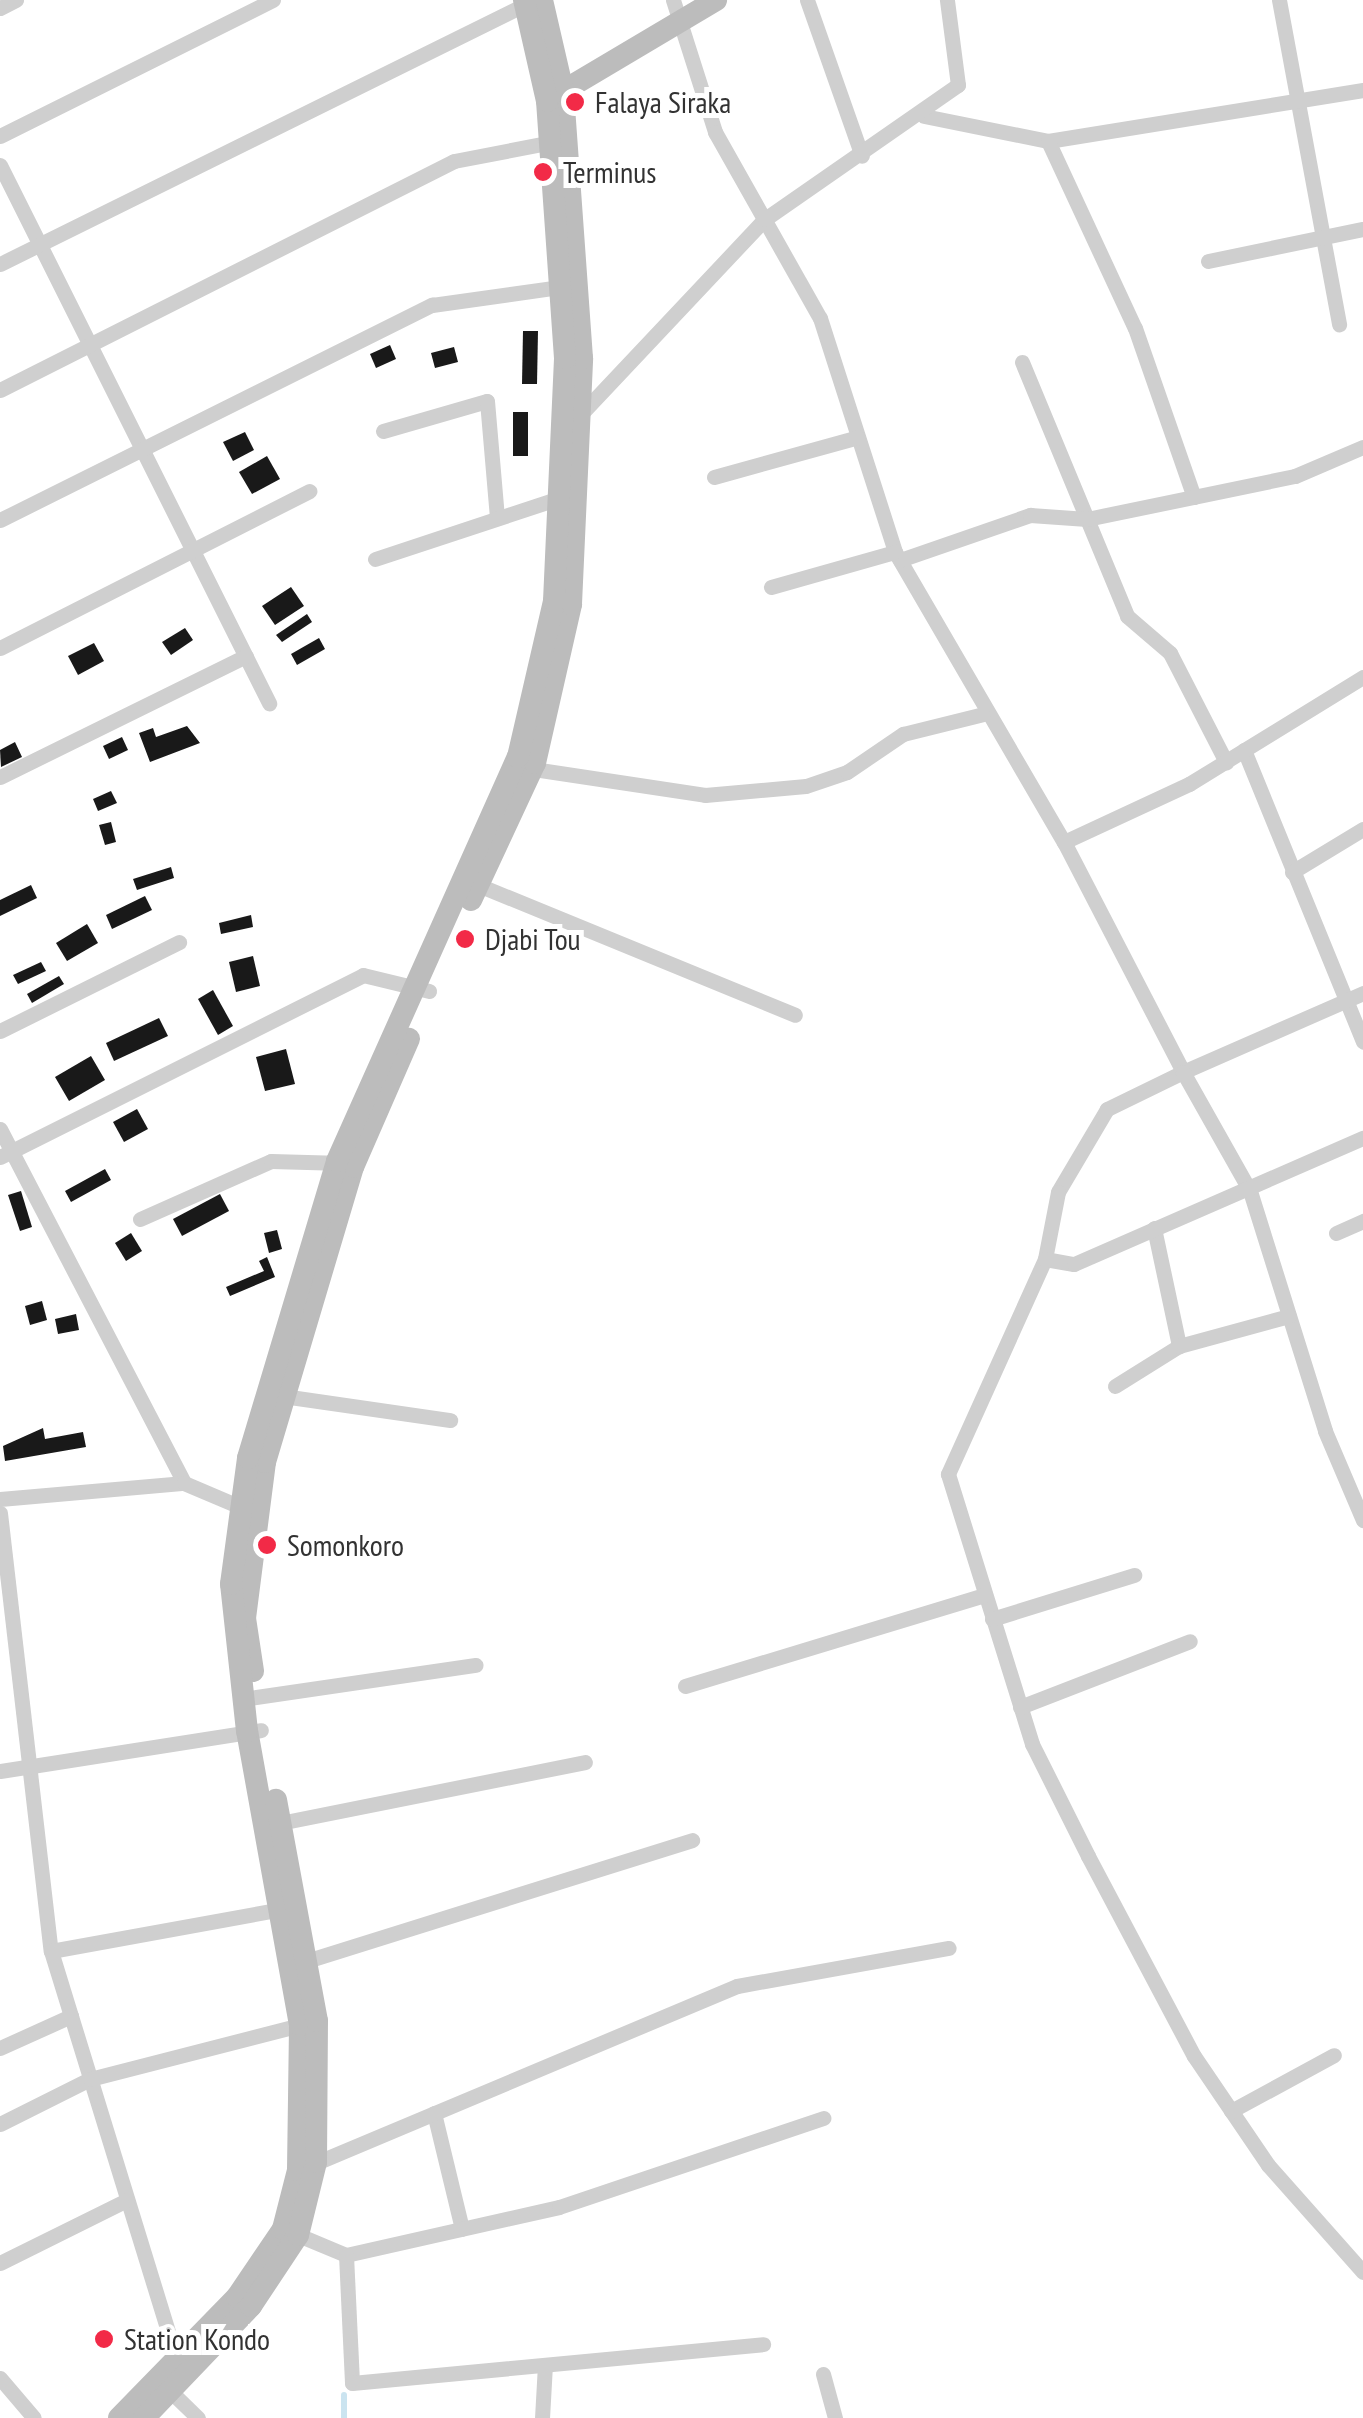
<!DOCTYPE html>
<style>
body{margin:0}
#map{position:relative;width:1363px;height:2418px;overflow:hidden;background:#fff;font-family:"PT Sans Narrow",sans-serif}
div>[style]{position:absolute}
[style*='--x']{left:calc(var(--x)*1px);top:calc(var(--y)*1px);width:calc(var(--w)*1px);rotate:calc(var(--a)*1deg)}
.stream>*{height:6px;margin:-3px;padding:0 3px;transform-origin:3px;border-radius:3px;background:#cbe4f0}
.building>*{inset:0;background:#191919}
.street>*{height:15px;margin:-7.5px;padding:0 7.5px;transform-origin:7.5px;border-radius:7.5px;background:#cfcfcf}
.secondary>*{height:22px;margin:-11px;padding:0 11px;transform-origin:11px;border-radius:11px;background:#bcbcbc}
.dots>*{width:28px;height:28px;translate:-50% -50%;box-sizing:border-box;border:5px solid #fff;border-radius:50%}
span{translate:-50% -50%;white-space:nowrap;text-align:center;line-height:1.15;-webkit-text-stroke:10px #fff;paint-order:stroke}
.poi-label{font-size:30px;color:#323232}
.left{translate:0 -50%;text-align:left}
</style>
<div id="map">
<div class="stream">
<div style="--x:344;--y:2418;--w:23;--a:-90"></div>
</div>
<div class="building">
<div style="clip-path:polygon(523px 331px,538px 331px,537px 384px,522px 384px)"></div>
<div style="clip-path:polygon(390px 345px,396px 359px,376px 368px,370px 354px)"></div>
<div style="clip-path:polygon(454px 347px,458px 362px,435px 368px,431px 353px)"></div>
<div style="clip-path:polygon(513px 412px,528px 412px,528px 456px,513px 456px)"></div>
<div style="clip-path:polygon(245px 432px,254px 450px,233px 461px,223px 442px)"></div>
<div style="clip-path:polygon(267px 456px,280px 479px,252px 494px,239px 472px)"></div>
<div style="clip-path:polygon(291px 587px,304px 606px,275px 625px,262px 606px)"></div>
<div style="clip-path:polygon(307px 614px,312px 622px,282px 642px,276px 635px)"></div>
<div style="clip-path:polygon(185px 628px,193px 640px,171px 655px,162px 642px)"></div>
<div style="clip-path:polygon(319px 638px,325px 649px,297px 665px,291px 654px)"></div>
<div style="clip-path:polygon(94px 643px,104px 661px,78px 675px,68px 656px)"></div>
<div style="clip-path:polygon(187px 726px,200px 743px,150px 762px,139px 733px,153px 728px,156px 737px)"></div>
<div style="clip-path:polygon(122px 737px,128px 750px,109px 759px,103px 746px)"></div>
<div style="clip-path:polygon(15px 742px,22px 757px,1px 767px,0 750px)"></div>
<div style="clip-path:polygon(111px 791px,117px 803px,98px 811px,93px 799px)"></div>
<div style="clip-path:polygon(111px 822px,116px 842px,105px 845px,99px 825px)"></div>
<div style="clip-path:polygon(171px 867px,174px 878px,137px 890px,133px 879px)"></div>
<div style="clip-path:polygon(31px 885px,37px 898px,0 916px,0 900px)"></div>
<div style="clip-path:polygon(145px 896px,152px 910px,112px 929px,106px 915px)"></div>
<div style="clip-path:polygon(251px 915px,253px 927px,221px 934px,219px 923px)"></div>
<div style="clip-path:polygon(87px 924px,98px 943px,67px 961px,56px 943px)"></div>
<div style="clip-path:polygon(253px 956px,260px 986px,236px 992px,229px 962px)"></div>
<div style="clip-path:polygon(41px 962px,46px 971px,18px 984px,13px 975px)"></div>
<div style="clip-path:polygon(59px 976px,64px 984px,32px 1003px,27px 994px)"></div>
<div style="clip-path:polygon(213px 990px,233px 1026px,218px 1035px,198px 999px)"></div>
<div style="clip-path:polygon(159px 1018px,168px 1036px,114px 1061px,106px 1043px)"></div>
<div style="clip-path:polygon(286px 1049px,295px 1084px,265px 1091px,256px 1057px)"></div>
<div style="clip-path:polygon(91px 1056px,105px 1080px,69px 1101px,55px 1077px)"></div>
<div style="clip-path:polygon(137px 1109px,148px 1129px,124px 1142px,113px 1122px)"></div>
<div style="clip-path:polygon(105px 1169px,111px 1180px,71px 1202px,65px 1191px)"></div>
<div style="clip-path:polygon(21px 1191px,32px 1227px,20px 1231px,8px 1195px)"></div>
<div style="clip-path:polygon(220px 1194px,229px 1211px,182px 1236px,173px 1219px)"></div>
<div style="clip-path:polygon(277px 1230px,282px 1249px,269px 1253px,264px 1233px)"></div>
<div style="clip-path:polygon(131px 1233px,142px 1251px,126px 1261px,115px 1243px)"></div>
<div style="clip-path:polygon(267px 1257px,275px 1277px,230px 1296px,226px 1287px,264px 1271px,259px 1261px)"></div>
<div style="clip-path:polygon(42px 1301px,47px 1320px,30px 1325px,25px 1306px)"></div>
<div style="clip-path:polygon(76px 1314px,79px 1330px,58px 1334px,55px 1319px)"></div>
<div style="clip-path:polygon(43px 1428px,45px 1439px,83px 1432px,86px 1447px,5px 1461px,3px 1446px)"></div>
</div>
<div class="street">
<div style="--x:673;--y:0;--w:139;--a:72.3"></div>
<div style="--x:715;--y:132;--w:214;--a:60.6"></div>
<div style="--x:820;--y:318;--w:246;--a:72.2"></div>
<div style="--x:895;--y:552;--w:336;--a:59.8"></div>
<div style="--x:1064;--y:842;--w:259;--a:62.6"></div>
<div style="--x:1183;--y:1072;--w:85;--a:154"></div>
<div style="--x:1107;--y:1109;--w:96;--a:120.6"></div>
<div style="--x:1058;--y:1192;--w:68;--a:101"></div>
<div style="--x:1045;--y:1259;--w:236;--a:114.3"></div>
<div style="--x:948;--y:1474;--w:283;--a:72.7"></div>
<div style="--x:1032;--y:1744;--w:125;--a:63.4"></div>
<div style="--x:1088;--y:1856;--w:226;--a:62.1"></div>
<div style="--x:1194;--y:2056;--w:132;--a:55.8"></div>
<div style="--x:1268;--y:2165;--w:143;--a:48.4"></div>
<div style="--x:807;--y:0;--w:165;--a:70.6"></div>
<div style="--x:1279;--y:0;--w:330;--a:79.5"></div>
<div style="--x:0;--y:8;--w:18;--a:-27"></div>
<div style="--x:924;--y:116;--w:126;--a:11.4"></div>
<div style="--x:1048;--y:141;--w:319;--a:-9.2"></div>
<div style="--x:0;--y:136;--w:305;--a:-26.5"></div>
<div style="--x:1048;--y:141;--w:206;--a:65.1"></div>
<div style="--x:1135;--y:328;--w:179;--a:70.8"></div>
<div style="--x:0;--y:165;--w:602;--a:63.43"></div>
<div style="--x:1208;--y:261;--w:158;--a:-11.7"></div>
<div style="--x:0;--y:264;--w:591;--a:-26.31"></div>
<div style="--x:1022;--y:362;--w:275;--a:67.5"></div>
<div style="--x:1127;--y:616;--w:57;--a:40.7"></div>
<div style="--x:1170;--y:653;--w:123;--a:62.8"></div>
<div style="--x:0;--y:390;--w:508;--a:-26.77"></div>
<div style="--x:454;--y:161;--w:106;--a:-10.9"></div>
<div style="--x:580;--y:415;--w:270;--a:-46.7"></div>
<div style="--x:765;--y:219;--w:235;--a:-34.8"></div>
<div style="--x:958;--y:85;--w:86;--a:-97.4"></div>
<div style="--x:383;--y:431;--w:108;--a:-16.1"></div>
<div style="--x:487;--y:401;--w:117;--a:85.1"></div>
<div style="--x:714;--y:477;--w:149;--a:-15.5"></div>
<div style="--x:0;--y:520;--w:483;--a:-26.5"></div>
<div style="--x:432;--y:305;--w:137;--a:-8"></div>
<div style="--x:375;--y:559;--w:201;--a:-18.3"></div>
<div style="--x:900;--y:560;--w:138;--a:-19.1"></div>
<div style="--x:1030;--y:515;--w:57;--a:4"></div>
<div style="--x:1087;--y:519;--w:212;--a:-11.7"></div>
<div style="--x:1295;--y:476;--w:74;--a:-23.1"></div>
<div style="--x:771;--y:587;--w:129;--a:-15.8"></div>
<div style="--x:0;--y:648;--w:347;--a:-26.9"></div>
<div style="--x:1244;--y:750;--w:315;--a:67.8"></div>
<div style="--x:527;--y:768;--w:180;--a:8.6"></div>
<div style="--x:705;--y:795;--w:101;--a:-5.1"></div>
<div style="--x:806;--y:786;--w:43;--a:-18.9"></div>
<div style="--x:847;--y:772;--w:68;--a:-34.2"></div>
<div style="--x:903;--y:734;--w:82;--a:-14"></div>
<div style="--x:0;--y:777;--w:274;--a:-26.2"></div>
<div style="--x:1064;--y:842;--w:138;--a:-24.9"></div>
<div style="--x:1189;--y:784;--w:204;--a:-31.6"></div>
<div style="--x:1292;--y:872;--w:83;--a:-31.2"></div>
<div style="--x:471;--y:882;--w:350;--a:22.3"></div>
<div style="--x:1363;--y:993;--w:197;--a:156.3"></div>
<div style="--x:1183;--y:1072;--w:137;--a:60.6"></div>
<div style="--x:1250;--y:1191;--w:251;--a:72.6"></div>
<div style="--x:1325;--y:1431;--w:97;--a:66.9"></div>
<div style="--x:0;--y:1031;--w:200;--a:-26.4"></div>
<div style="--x:0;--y:1129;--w:399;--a:62.5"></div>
<div style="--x:0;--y:1157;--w:406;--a:-26.6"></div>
<div style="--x:363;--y:975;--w:68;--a:13.6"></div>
<div style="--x:140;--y:1219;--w:143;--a:-23.9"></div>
<div style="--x:271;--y:1161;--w:72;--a:1.6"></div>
<div style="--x:1154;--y:1228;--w:121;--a:78"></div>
<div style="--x:1336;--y:1233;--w:30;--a:-24"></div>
<div style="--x:1045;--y:1259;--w:29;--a:10"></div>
<div style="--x:1074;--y:1264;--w:315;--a:-23.6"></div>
<div style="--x:1115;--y:1386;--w:75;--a:-32"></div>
<div style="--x:1179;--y:1346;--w:114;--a:-15.3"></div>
<div style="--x:276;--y:1395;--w:176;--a:8.2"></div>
<div style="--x:0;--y:1499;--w:185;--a:-5"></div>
<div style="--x:184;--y:1483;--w:72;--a:23"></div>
<div style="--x:0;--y:1513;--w:441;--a:83.4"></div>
<div style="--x:51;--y:1951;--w:432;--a:72.9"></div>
<div style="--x:992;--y:1619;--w:149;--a:-17.2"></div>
<div style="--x:685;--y:1686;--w:313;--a:-16.9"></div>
<div style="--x:242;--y:1699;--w:236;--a:-8.3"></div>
<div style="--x:1020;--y:1707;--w:182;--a:-21.2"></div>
<div style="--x:0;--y:1771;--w:264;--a:-8.9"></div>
<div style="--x:275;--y:1824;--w:316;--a:-11.3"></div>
<div style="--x:51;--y:1951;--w:241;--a:-10.3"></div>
<div style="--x:300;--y:1963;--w:411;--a:-17.4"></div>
<div style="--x:0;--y:2048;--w:78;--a:-24.3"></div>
<div style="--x:1231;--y:2111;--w:117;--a:-28.5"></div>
<div style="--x:434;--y:2113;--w:119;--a:76.4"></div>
<div style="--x:0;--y:2124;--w:101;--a:-26.6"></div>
<div style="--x:90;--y:2079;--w:225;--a:-14.4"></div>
<div style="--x:311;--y:2165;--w:462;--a:-22.8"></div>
<div style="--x:737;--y:1986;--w:215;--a:-10.2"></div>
<div style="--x:291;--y:2232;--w:60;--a:22.7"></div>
<div style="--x:346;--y:2255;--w:218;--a:-12.7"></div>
<div style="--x:559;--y:2207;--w:279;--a:-18.6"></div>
<div style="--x:346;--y:2255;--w:128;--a:87.3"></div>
<div style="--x:352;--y:2383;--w:413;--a:-5.4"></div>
<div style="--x:0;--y:2263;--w:142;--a:-26.4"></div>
<div style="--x:823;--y:2374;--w:46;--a:74.7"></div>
<div style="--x:0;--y:2378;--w:52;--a:49.6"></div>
<div style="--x:165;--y:2386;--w:46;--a:44.1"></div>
<div style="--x:542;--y:2418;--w:53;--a:-86.8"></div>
</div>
<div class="secondary">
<div style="--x:563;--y:91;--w:178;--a:-30.7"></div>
<div style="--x:471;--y:900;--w:151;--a:-65"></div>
<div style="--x:535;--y:763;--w:163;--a:-77.2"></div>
<div style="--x:571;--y:604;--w:246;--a:-87.4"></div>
<div style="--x:582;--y:358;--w:268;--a:-94.1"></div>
<div style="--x:563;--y:91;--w:93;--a:-103"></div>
<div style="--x:253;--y:1671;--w:54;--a:-98.6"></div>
<div style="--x:245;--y:1618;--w:157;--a:-82.7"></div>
<div style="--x:265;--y:1462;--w:308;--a:-73.4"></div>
<div style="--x:353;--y:1167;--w:140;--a:-66.4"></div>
<div style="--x:119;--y:2418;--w:169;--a:-45.7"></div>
<div style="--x:237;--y:2297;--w:82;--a:-55.9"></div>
<div style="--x:283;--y:2229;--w:61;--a:-75.7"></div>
<div style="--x:298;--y:2170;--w:145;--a:-89.2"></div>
<div style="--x:300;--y:2025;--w:299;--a:-100.2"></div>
<div style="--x:247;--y:1731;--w:148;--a:-96.2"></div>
<div style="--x:231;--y:1584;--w:127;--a:-82.3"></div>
<div style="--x:248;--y:1458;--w:310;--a:-73.3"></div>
<div style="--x:337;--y:1161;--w:443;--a:-65.9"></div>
<div style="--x:518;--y:757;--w:160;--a:-77"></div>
<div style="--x:554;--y:601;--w:243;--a:-87.4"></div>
<div style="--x:565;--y:358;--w:258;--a:-94"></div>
<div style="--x:547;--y:101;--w:104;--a:-102.8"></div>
<div style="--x:144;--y:2418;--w:155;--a:-46.3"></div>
<div style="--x:251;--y:2306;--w:85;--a:-56.5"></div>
<div style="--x:298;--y:2235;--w:75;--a:-76.1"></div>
<div style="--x:316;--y:2162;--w:141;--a:-89.6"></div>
<div style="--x:317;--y:2021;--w:225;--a:-100.5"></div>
</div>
<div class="dots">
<div style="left:575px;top:102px;background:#f22a47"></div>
<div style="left:543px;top:172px;background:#f22a47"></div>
<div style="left:465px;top:939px;background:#f22a47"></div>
<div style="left:267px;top:1545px;background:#f22a47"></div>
<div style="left:104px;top:2339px;background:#f22a47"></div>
</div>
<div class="poi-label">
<span class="left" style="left:595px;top:102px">Falaya Siraka</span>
<span class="left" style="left:563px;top:172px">Terminus</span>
<span class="left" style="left:485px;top:939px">Djabi Tou</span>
<span class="left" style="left:287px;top:1545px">Somonkoro</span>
<span class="left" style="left:124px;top:2339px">Station Kondo</span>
</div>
</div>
